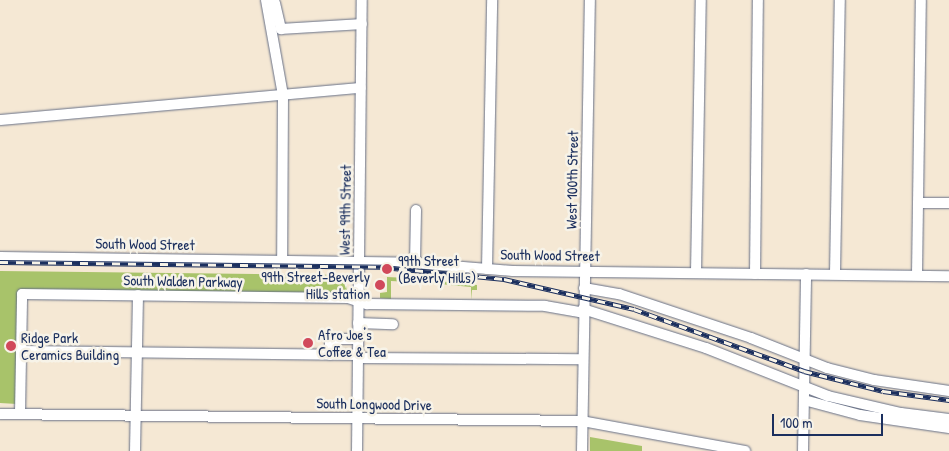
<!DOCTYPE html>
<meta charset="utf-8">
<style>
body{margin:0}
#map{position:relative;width:949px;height:451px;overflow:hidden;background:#f5e8d4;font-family:"Patrick Hand",sans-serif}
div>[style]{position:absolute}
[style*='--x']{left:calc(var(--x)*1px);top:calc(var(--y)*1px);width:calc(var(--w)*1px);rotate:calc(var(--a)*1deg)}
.green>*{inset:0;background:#a8c36a}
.roads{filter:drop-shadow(0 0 1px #677087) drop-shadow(0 0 1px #677087)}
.minor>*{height:10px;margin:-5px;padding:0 5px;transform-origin:5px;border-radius:5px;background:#fff}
.rail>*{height:4.5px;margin-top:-2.25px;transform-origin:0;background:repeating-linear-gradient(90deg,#f7f3e8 0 8px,#1b2f5e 0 16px);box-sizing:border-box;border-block:1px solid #1b2f5e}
.dots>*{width:14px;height:14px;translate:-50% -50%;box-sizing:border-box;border:2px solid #f7f3e8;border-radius:50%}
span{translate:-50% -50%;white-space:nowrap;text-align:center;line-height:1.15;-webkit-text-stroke:5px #f7f3e8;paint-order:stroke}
.street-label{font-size:15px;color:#1b2f5e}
.poi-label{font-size:15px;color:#1b2f5e}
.left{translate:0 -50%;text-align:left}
.right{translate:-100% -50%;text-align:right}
.scale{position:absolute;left:772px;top:414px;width:111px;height:22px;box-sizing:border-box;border:2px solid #1b2f5e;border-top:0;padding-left:6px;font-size:15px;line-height:18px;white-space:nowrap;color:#1b2f5e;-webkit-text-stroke:4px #f7f3e8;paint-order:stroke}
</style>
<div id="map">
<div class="green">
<div style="clip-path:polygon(0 271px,347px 275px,347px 295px,20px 290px,17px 404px,0 403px)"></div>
<div style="clip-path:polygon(387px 277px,428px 279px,428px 283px,391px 281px,391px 299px,380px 298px,380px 293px,387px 292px)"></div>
<div style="clip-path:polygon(429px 280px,477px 285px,477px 290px,472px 290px,471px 300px,471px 287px,429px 283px)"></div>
<div style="clip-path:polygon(590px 437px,642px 446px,642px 451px,590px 451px)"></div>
</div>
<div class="roads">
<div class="minor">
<div style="--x:266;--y:0;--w:97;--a:79.9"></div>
<div style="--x:283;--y:95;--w:166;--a:90.3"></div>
<div style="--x:275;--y:3;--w:27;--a:77"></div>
<div style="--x:281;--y:29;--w:81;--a:-3.5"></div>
<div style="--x:0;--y:120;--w:362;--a:-5.1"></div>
<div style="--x:918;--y:203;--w:31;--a:0"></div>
<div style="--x:0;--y:257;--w:415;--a:0.8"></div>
<div style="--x:415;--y:263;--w:98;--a:4.7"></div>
<div style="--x:513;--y:271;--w:436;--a:0.7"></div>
<div style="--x:415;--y:263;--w:53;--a:-88.9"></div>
<div style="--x:487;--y:269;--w:269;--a:-88.9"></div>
<div style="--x:696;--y:273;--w:273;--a:-89"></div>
<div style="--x:755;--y:274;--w:274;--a:-89.4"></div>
<div style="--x:835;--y:274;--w:274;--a:-89"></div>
<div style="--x:917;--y:275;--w:275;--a:-89.2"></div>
<div style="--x:584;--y:288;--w:36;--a:10"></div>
<div style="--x:619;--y:294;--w:139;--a:18.4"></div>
<div style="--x:751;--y:338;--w:82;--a:21.5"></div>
<div style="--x:827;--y:368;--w:49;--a:14.3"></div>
<div style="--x:874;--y:380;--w:76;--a:8.3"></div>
<div style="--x:583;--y:309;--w:129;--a:17.6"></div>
<div style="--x:706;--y:348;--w:131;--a:21.5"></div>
<div style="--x:828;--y:396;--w:75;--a:13.1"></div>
<div style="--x:901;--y:413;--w:48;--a:7.1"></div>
<div style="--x:358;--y:323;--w:35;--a:2"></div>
<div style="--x:21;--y:351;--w:337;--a:0.7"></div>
<div style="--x:330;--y:355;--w:16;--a:-90"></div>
<div style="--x:330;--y:339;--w:28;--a:0"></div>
<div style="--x:358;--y:358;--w:224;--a:0.3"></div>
<div style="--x:804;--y:400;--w:58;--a:15"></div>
<div style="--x:860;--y:415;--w:90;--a:8.3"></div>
<div style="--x:0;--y:414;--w:582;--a:0.69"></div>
<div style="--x:582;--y:421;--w:166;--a:10.4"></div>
<div style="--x:20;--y:414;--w:120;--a:-89"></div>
<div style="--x:22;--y:294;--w:326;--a:0.7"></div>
<div style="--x:348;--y:298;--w:20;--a:18"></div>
<div style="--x:367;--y:304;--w:178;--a:0.6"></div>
<div style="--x:545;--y:306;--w:39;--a:10"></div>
<div style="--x:135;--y:451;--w:156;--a:-88.9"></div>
<div style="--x:357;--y:451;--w:451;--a:-89.4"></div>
<div style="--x:582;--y:451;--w:451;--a:-89"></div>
<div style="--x:803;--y:451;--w:177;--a:-89"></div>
</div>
</div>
<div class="rail">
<div style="--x:0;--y:262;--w:383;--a:0.7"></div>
<div style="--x:383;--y:267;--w:122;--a:5.7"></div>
<div style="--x:504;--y:279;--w:133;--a:13"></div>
<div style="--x:634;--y:309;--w:181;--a:20"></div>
<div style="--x:804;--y:371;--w:81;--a:14.2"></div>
<div style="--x:883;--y:391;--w:67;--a:7.8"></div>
</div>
<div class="dots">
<div style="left:387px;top:269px;background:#d1495b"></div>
<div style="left:380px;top:285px;background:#d1495b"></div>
<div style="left:308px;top:343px;background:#d1495b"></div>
<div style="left:11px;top:346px;background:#d1495b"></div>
</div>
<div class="street-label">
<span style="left:572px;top:180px;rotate:-89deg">West 100th Street</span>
<span style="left:345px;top:210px;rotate:-89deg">West 99th Street</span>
<span style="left:145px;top:244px;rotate:1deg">South Wood Street</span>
<span style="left:550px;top:255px;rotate:1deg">South Wood Street</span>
<span style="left:183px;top:281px;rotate:1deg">South Walden Parkway</span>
<span style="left:374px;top:404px;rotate:1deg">South Longwood Drive</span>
</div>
<div class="poi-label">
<span class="left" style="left:398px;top:269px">99th Street<br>(Beverly Hills)</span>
<span class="right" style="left:370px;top:285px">99th Street–Beverly<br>Hills station</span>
<span class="left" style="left:318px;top:343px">Afro Joe's<br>Coffee &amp; Tea</span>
<span class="left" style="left:21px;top:346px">Ridge Park<br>Ceramics Building</span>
</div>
<div class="scale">100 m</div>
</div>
